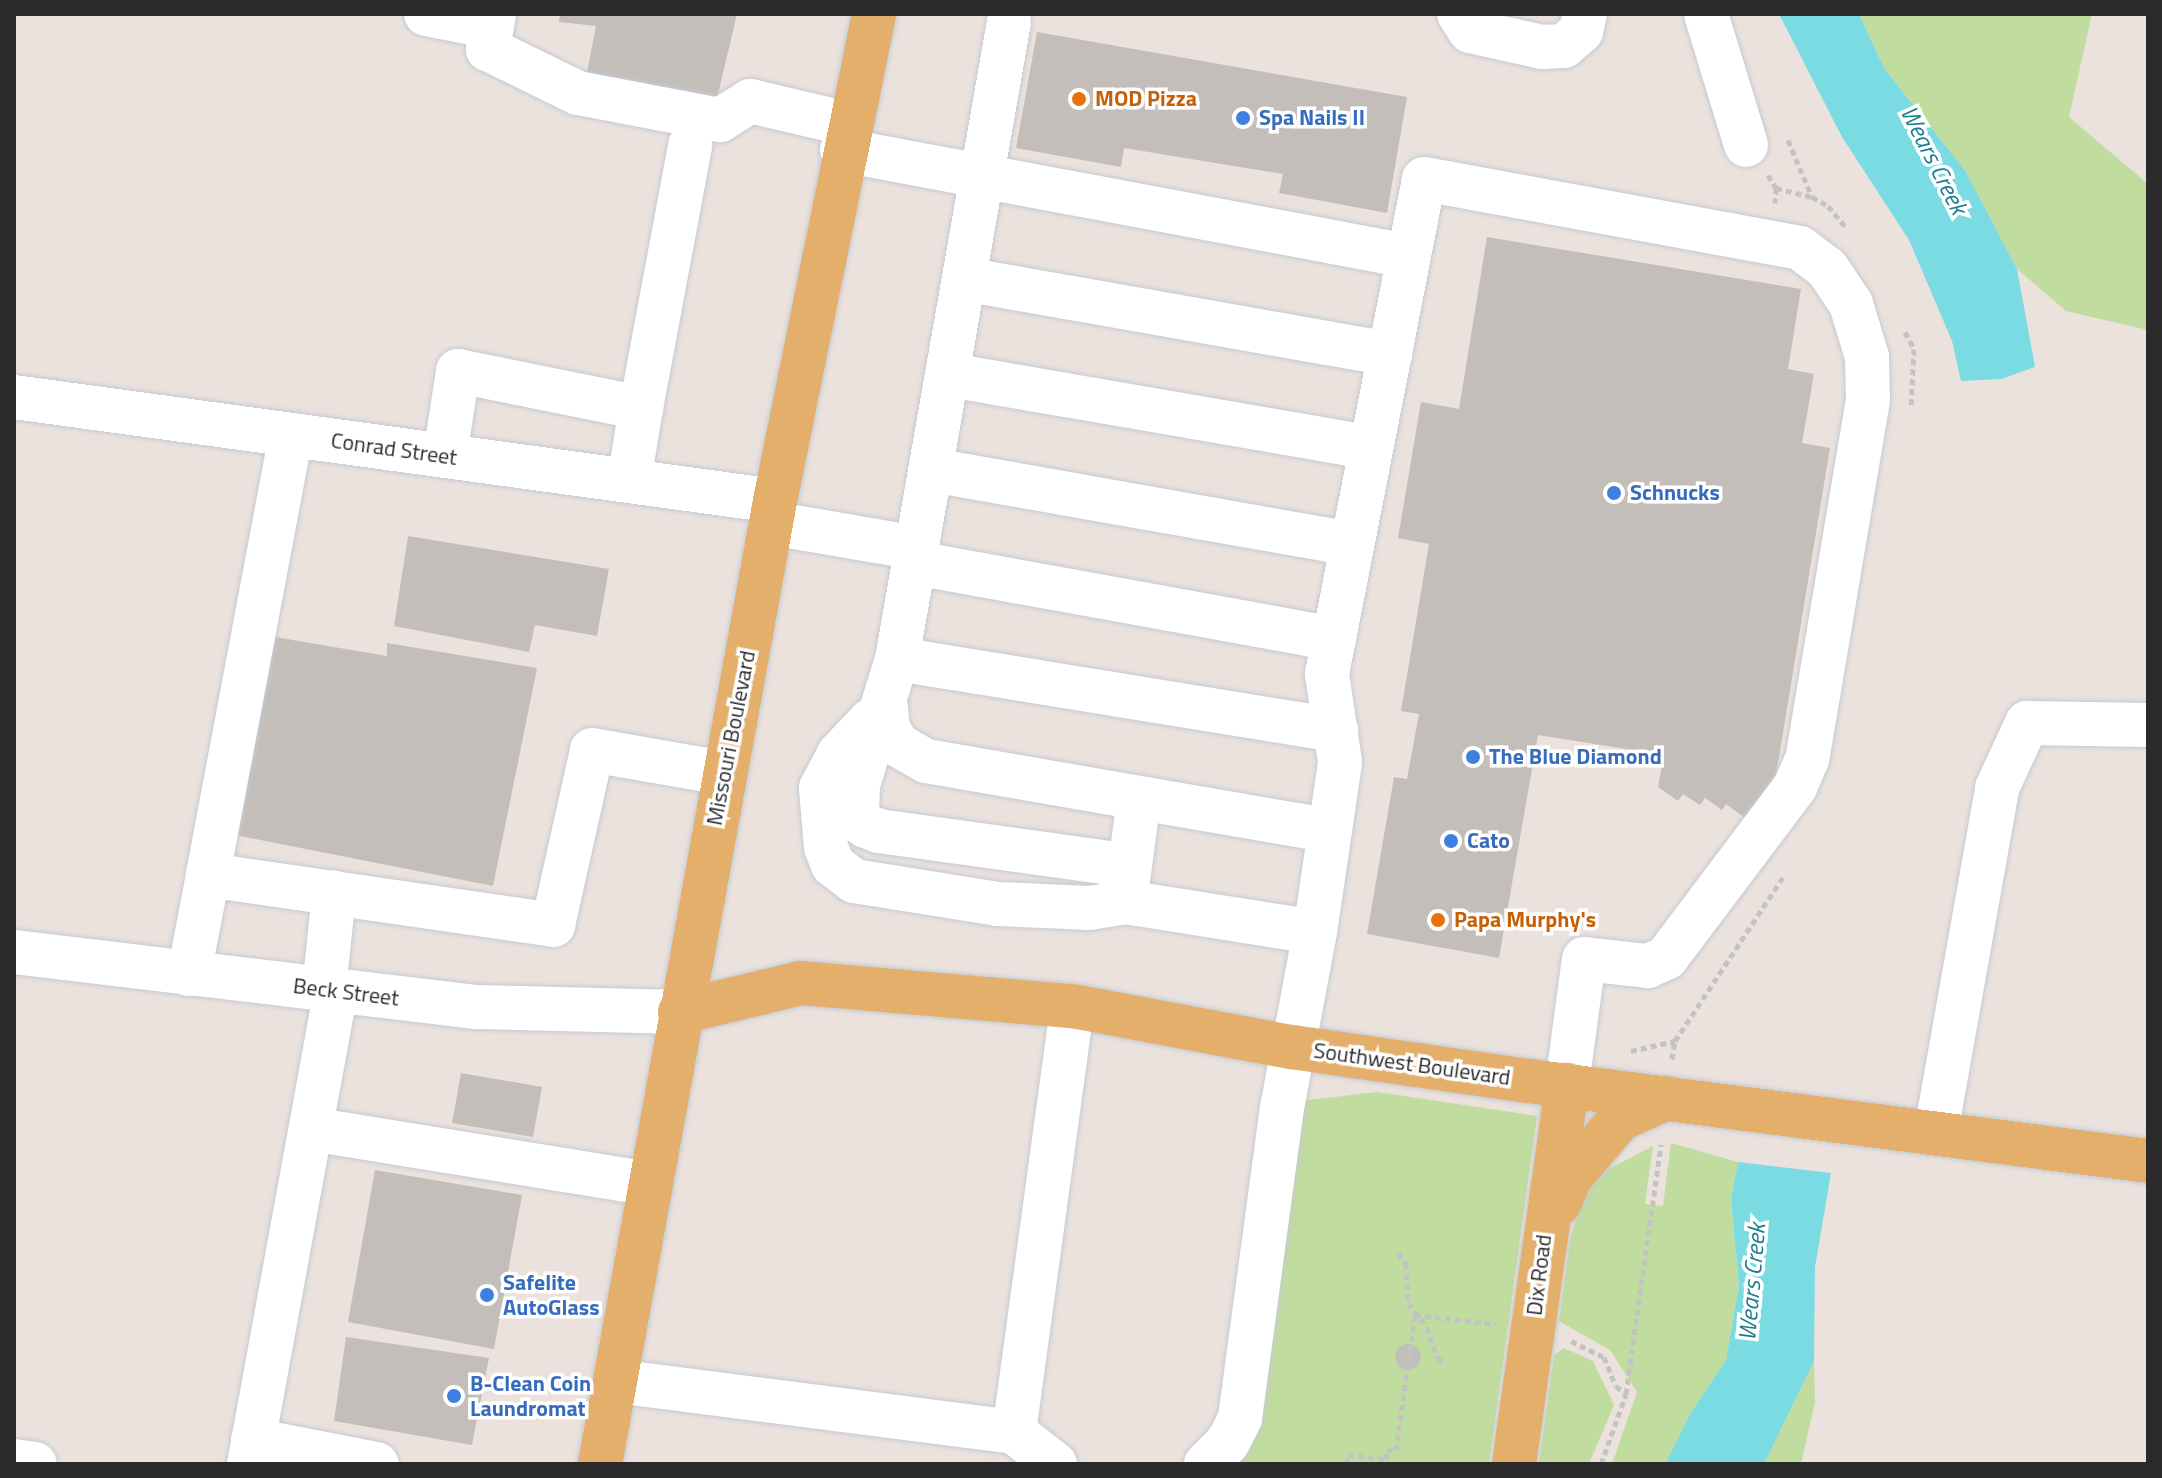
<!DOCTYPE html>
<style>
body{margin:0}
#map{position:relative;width:2162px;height:1478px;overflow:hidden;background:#ebe2dd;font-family:"Titillium Web",sans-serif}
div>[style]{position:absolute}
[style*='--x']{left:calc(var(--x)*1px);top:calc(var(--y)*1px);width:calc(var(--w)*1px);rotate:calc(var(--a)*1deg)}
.green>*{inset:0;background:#c0dc9f}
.water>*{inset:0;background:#7bdbe2}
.building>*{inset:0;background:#c3beb9}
.round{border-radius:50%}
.path>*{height:5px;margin-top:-2.5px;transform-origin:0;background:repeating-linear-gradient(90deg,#c3c3c3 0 6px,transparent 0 10px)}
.roads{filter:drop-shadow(0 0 2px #c5cad2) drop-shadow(0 0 2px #c5cad2)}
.minor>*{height:44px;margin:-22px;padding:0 22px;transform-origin:22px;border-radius:22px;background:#fff}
.major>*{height:44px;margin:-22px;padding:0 22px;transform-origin:22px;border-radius:22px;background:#e3af6a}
.dots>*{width:22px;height:22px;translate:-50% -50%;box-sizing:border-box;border:4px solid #fff;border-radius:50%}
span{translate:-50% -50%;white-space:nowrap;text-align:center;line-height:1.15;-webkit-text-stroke:7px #fff;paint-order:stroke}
.food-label{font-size:22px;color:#c56008;font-weight:700}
.left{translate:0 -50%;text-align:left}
.shop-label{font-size:22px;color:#366cbe;font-weight:700}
.street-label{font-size:22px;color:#2a2a2a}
.water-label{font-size:24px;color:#1b7c8d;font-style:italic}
.frame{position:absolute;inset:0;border:16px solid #2a2a2a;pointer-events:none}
</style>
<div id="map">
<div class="green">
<div style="clip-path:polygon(1859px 14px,2092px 14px,2069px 117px,2148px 184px,2148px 330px,2066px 311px,2017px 269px,1966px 172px,1884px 68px)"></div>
<div style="clip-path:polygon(1377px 1092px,1537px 1116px,1489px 1464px,1224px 1464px,1300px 1101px)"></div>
<div style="clip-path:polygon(1671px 1143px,1738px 1162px,1731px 1199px,1739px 1286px,1726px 1360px,1690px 1414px,1665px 1464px,1612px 1464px,1637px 1392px,1610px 1350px,1559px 1321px,1570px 1240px,1581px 1203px,1601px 1173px,1653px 1146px,1645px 1204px,1663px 1206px)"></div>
<div style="clip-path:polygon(1564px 1348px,1593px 1361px,1614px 1405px,1589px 1464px,1539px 1464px,1554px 1355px)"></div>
<div style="clip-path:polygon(1814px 1361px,1815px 1402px,1801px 1464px,1764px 1464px)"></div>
</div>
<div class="water">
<div style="clip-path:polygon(1779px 14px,1859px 14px,1884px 68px,1966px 172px,2017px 269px,2035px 367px,2001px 379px,1961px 381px,1952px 341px,1909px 240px,1842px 137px)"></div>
<div style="clip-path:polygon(1738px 1162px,1831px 1173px,1815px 1267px,1814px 1361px,1764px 1464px,1665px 1464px,1690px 1414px,1726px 1360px,1739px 1286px,1731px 1199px)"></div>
</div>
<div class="building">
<div style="clip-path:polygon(560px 14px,737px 14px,715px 107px,586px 78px,596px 26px,559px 22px)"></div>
<div style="clip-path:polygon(1037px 32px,1407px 97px,1387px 213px,1279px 193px,1283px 174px,1124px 148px,1121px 167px,1016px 148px)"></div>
<div style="clip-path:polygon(1487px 237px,1801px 289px,1788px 369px,1814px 374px,1802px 443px,1830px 448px,1776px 775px,1745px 818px,1726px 804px,1722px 810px,1705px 798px,1700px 805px,1683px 794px,1678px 801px,1658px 787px,1664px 755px,1538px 735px,1499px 958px,1367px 934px,1394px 777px,1407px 779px,1419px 714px,1401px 711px,1429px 544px,1398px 538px,1421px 402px,1459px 409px)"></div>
<div style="clip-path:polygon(408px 536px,609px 569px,597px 636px,535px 625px,529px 652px,394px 626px)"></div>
<div style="clip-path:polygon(269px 636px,387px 656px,387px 643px,537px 668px,493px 886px,235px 835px)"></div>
<div style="clip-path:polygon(461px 1073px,542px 1087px,533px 1137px,452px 1123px)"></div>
<div style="clip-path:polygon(375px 1170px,522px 1195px,494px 1349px,348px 1322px)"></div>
<div style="clip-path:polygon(346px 1337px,489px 1358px,472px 1445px,334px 1421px)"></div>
<div class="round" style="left:1395px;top:1344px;width:26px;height:26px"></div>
</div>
<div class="path">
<div style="--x:1788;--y:140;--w:62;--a:67.2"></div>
<div style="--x:1812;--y:197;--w:18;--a:29"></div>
<div style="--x:1828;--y:206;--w:30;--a:50"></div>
<div style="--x:1768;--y:175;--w:15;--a:58"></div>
<div style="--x:1776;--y:188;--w:15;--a:94"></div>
<div style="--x:1776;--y:188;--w:36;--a:14"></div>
<div style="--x:1905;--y:332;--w:19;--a:62"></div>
<div style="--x:1914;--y:349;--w:58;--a:93"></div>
<div style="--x:1631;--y:1051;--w:45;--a:-12.8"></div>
<div style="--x:1672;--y:1059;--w:18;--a:-81"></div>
<div style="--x:1675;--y:1041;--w:200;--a:-56.6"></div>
<div style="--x:1398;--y:1253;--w:14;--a:54"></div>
<div style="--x:1406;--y:1264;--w:39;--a:87"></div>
<div style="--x:1408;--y:1303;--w:31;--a:52"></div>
<div style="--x:1427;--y:1327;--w:33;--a:72"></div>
<div style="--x:1437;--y:1358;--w:8;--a:30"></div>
<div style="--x:1415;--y:1315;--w:81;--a:6.3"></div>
<div style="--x:1571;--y:1341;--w:37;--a:26"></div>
<div style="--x:1604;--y:1357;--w:31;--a:68"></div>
<div style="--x:1616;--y:1386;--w:13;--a:39"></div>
<div style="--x:1347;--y:1464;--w:9;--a:-84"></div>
<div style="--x:1348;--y:1455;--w:38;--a:6"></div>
<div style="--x:1386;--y:1459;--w:10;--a:-84"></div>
<div style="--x:1387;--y:1449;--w:9;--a:6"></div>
<div style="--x:1396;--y:1450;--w:136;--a:-82"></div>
<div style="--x:1601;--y:1464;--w:74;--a:-70.3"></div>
<div style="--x:1626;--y:1394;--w:252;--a:-82"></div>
</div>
<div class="roads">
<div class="minor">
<div style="--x:426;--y:14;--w:67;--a:11.1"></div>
<div style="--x:494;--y:14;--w:36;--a:100"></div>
<div style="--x:488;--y:49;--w:100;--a:26.1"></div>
<div style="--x:578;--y:93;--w:145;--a:10.8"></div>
<div style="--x:720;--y:120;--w:36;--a:-32"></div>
<div style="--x:750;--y:101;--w:101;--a:13.2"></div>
<div style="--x:1459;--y:14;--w:20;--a:57"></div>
<div style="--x:1470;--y:31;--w:74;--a:12.5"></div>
<div style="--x:1542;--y:47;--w:22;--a:-3"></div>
<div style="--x:1564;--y:46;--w:23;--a:-41"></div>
<div style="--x:1581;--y:31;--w:17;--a:-77"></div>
<div style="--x:1706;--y:14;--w:137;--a:73"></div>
<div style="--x:1009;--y:22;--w:647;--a:99.97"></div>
<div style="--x:897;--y:659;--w:132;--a:107.2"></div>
<div style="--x:858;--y:785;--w:26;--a:92"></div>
<div style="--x:857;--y:811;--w:16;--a:63"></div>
<div style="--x:864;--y:825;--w:16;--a:22"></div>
<div style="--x:879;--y:831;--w:253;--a:7.9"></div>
<div style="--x:842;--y:150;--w:576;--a:10.61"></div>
<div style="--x:964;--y:279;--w:433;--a:10"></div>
<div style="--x:950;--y:375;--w:427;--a:9.8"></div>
<div style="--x:14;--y:397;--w:768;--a:7.78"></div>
<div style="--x:641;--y:408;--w:268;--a:-79.4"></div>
<div style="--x:291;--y:435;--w:448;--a:100.7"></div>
<div style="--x:208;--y:875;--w:349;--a:8.2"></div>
<div style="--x:553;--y:925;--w:179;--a:-77.4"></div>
<div style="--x:592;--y:750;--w:134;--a:9.9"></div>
<div style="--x:445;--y:456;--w:86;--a:-81.3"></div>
<div style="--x:458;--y:371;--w:187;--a:11.4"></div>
<div style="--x:641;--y:408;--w:74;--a:99.3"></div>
<div style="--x:932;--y:470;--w:426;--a:10"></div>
<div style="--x:771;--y:523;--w:149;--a:9.7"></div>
<div style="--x:916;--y:563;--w:425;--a:10.3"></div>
<div style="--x:897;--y:659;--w:445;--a:9.2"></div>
<div style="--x:886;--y:708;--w:21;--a:85"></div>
<div style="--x:888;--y:729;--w:19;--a:58"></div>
<div style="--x:898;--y:745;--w:32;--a:30"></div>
<div style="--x:926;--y:761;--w:410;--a:9.8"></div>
<div style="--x:871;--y:720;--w:47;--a:133.3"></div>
<div style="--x:839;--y:754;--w:38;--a:118"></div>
<div style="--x:821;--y:788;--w:59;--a:85.2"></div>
<div style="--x:826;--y:847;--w:19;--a:69"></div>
<div style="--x:833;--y:865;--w:26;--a:37"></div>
<div style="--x:854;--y:881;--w:146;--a:9.1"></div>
<div style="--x:998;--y:904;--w:91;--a:2.5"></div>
<div style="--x:1089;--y:908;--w:36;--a:-9"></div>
<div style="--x:1139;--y:799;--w:104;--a:97.7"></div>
<div style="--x:1125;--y:902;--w:192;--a:9"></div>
<div style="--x:14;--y:952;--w:467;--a:6.8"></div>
<div style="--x:478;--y:1007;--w:202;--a:1.4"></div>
<div style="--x:189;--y:974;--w:101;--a:-79.1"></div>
<div style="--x:324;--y:990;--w:98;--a:-84.1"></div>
<div style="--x:311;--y:1129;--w:343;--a:9.2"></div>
<div style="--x:1936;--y:1132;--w:349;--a:-79.9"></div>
<div style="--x:1997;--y:788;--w:72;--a:-65.2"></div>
<div style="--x:2027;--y:723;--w:121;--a:0.9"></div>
<div style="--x:616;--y:1381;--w:401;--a:7.3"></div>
<div style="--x:1014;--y:1432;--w:52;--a:38"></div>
<div style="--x:1014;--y:1432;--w:430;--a:-82.2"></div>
<div style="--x:253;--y:1440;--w:126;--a:11"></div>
<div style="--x:14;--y:1461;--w:21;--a:8"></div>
<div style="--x:249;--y:1464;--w:481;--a:-79.6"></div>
<div style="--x:1206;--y:1464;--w:31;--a:-45"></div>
<div style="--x:1228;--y:1442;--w:27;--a:-63"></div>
<div style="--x:1240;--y:1418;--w:313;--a:-82.3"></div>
<div style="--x:1282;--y:1108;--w:179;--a:-79.4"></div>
<div style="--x:1315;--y:932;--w:172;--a:-81.6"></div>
<div style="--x:1340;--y:762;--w:89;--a:-98.4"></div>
<div style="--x:1327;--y:674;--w:504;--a:-78.91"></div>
<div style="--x:1424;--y:179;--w:382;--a:10.4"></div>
<div style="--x:1800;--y:248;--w:34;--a:37"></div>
<div style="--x:1827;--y:268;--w:43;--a:56.3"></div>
<div style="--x:1851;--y:304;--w:55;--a:73.2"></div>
<div style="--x:1867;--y:357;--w:43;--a:88.7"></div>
<div style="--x:1868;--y:400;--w:364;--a:99.6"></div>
<div style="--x:1807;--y:759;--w:30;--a:113"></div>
<div style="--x:1795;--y:787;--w:214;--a:127"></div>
<div style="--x:1666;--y:958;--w:20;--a:156"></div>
<div style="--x:1648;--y:966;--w:64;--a:-173.8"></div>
<div style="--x:1584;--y:959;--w:127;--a:97.7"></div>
</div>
<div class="major">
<div style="--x:680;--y:1012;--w:124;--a:-13.5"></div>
<div style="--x:801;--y:983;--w:272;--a:4.9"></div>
<div style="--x:1072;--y:1006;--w:224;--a:10.6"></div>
<div style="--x:1292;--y:1047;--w:239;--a:8.2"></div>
<div style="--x:1529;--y:1081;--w:624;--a:7.36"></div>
<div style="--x:1559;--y:1204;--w:28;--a:-67"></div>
<div style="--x:1570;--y:1178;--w:77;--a:-49.7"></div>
<div style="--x:1620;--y:1119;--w:51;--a:-24.1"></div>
<div style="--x:600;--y:1464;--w:979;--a:-79.7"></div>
<div style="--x:775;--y:501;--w:497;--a:-78.5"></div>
<div style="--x:1514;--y:1464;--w:383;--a:-82"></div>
</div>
</div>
<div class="dots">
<div style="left:1079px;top:99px;background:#e8710a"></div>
<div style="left:1243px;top:118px;background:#3f7fe0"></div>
<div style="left:1614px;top:493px;background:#3f7fe0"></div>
<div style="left:1473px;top:757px;background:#3f7fe0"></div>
<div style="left:1451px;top:841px;background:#3f7fe0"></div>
<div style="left:1438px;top:920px;background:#e8710a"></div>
<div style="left:487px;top:1295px;background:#3f7fe0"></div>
<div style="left:454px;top:1396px;background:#3f7fe0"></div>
</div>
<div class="food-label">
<span class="left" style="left:1095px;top:99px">MOD Pizza</span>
<span class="left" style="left:1454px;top:920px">Papa Murphy's</span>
</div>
<div class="shop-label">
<span class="left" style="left:1259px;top:118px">Spa Nails II</span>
<span class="left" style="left:1630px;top:493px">Schnucks</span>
<span class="left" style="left:1489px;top:757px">The Blue Diamond</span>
<span class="left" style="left:1467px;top:841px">Cato</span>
<span class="left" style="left:503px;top:1295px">Safelite<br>AutoGlass</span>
<span class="left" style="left:470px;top:1396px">B-Clean Coin<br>Laundromat</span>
</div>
<div class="street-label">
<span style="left:394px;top:449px;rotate:8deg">Conrad Street</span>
<span style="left:731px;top:738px;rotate:-79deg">Missouri Boulevard</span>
<span style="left:346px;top:992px;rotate:7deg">Beck Street</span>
<span style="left:1412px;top:1064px;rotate:8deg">Southwest Boulevard</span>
<span style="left:1539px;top:1275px;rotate:-83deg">Dix Road</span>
</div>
<div class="water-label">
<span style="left:1934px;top:160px;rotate:63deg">Wears Creek</span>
<span style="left:1752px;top:1282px;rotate:-85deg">Wears Creek</span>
</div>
<div class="frame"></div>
</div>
